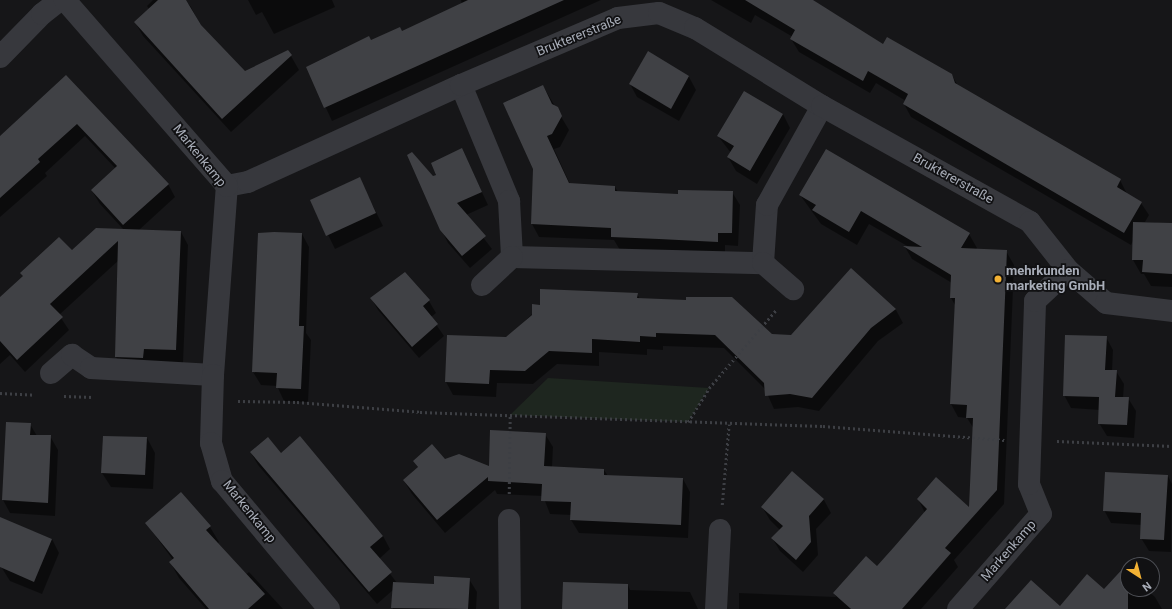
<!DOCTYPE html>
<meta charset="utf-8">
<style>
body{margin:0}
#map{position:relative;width:1172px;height:609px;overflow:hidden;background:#161618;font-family:Roboto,sans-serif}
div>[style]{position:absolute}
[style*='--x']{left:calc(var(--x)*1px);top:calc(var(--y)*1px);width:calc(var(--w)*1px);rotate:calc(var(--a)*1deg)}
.green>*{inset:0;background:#1e261f}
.shadow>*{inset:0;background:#0007}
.building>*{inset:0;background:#404145}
.path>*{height:2.5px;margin-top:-1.25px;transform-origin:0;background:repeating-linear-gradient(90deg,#3d3f44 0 2px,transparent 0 5px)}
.street>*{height:22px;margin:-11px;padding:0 11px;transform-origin:11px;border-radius:11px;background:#37383d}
.dots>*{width:11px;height:11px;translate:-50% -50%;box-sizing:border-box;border:2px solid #111113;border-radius:50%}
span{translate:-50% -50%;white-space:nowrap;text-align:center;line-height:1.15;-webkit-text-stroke:3.5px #111113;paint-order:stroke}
.street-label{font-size:13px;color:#a8adb8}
.poi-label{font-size:13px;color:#a8adb8;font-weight:700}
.left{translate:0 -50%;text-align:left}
.north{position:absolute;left:1120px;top:557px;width:40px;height:40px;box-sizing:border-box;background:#111113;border:1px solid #4d4f55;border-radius:50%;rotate:144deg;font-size:11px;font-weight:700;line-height:16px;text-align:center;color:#a8adb8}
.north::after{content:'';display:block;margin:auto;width:14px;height:18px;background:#f2b134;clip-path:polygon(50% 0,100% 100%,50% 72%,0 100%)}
</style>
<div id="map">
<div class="green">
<div style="clip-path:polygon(548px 378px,709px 388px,688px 422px,510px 415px)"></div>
</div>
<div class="shadow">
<div style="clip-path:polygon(153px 0,185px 0,191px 7px,200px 25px,245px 72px,291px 56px,299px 70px,231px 132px,143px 36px,135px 22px,149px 9px,147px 6px)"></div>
<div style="clip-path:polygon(248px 0,332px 0,335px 7px,274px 34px,262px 12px,256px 15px)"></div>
<div style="clip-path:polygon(461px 0,601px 0,332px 121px,307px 67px,371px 41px,402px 32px,462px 4px)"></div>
<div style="clip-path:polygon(711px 0,805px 0,830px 11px,840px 17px,843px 22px,883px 46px,952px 75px,958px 86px,1120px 180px,1127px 194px,1141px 203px,1149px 215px,1145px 222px,1172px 224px,1172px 287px,1151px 286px,1144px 274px,1141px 274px,1133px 260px,1133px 241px,1131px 245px,911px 117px,904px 104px,906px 101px,876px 83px,870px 93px,799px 52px,791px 39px,793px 37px,755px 15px,751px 23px)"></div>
<div style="clip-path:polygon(648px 53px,689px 77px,696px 90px,679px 121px,637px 97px,630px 84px)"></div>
<div style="clip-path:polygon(66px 77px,168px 184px,175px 197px,139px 230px,181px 232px,188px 245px,183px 363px,123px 369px,116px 357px,119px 260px,59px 315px,69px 330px,25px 372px,10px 355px,0 364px,0 299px,24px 277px,21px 273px,124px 230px,100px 204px,92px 191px,116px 169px,85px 136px,45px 173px,47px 176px,0 217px,0 137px)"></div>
<div style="clip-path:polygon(543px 86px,569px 130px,560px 147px,554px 149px,570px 184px,615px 187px,618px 192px,679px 195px,732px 192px,740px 205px,738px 246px,725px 245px,725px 254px,620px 250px,614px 240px,539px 237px,532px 224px,534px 169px)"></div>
<div style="clip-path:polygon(783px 114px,790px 128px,757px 184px,736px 171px,728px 157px,731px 153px,718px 136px)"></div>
<div style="clip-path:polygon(462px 150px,488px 205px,466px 215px,492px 249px,470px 268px,448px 243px,441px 229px,433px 177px)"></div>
<div style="clip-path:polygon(359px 178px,383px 226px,335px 249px,311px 200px)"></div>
<div style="clip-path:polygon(800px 195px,969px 234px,977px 248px,976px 250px,1006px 251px,1014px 265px,1004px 504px,954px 560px,958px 567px,921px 609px,739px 609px,739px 593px,836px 597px,834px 593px,877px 567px,925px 513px,918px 499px,970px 509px,974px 429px,967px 418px,958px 417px,951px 404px,955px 305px,951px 298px,952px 283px,912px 259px,905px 247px,909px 247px,869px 224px,857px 245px,821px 224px)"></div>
<div style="clip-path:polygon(302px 234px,309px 247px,306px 333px,311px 340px,308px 402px,284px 401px,277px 386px,261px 385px,253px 372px)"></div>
<div style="clip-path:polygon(851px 270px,896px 310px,903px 323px,878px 341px,819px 411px,798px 407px,774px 409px,765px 389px,724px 348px,663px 346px,663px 350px,647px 349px,647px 355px,599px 352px,599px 366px,557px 364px,533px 384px,497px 383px,496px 397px,453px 395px,446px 382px,506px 338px,541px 306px,637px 294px,640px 299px,771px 335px,791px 336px)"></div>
<div style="clip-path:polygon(371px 298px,429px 301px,436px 313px,431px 317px,444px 336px,419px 358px,378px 310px)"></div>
<div style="clip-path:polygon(1106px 337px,1113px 350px,1112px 371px,1116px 371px,1124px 384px,1123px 398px,1128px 398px,1136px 411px,1134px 438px,1107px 436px,1099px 423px,1100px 410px,1071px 408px,1064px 395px)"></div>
<div style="clip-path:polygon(30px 424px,37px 436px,50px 436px,58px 450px,55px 516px,10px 513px,3px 500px)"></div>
<div style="clip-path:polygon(545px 434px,553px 447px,552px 467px,604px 470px,608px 476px,683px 479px,690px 492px,688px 538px,579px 533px,571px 520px,571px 515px,550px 514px,543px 496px,497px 494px,495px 490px,445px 533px,412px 494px,404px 481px,419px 469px,414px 461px,445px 461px,490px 468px)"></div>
<div style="clip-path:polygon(147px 438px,155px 453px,153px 489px,111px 487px,102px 473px)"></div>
<div style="clip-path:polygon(300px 438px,383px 536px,390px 549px,379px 559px,397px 583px,435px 585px,469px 579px,477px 592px,476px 609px,393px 609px,393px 590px,377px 604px,258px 465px,251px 453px,281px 454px)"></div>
<div style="clip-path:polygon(792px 473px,824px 500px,831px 513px,816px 529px,818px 555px,803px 572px,780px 551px,772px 538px,780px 530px,770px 520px,762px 507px)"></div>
<div style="clip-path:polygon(1168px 476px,1172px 484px,1171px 552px,1149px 551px,1141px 538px,1142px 525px,1111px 523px,1104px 510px)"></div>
<div style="clip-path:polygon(181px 493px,210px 527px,219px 542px,217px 544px,244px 576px,249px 572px,283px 609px,206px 609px,179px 578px,170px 562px,173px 560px,146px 523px)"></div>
<div style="clip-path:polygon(0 518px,52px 539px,59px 553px,42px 594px,10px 581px,0 565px)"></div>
<div style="clip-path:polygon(1136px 556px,1141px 565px,1128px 565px,1128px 589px,1146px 589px,1155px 597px,1162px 609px,1081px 609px,1104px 591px)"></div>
<div style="clip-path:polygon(628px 585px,630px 590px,690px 592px,698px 609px,563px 609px)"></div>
</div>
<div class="building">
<div style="clip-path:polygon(158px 0,186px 0,201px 25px,245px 71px,288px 50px,292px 55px,222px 119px,134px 22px)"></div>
<div style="clip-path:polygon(468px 0,564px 0,324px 108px,306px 67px,369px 36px,371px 40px,400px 27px,402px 31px)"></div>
<div style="clip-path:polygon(745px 0,813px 0,883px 44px,887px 37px,952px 74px,955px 83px,1121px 179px,1117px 187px,1142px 202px,1124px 233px,903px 104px,908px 94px,868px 71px,863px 81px,790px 39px,795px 30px)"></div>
<div style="clip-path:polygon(648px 51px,689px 76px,671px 109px,629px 84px)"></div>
<div style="clip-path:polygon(66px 75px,169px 184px,123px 225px,91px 190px,117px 166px,77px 124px,38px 159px,40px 162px,0 198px,0 136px)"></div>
<div style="clip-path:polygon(543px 85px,552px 104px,558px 107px,562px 116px,552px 134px,547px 136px,569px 183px,615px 186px,615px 191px,678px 194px,678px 190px,733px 191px,732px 233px,718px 233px,718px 242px,659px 239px,611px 237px,611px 228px,531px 224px,533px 169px,503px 103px)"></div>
<div style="clip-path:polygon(744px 91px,783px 114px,750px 171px,727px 157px,734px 146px,717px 136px)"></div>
<div style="clip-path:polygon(462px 148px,482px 192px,457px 203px,486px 236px,462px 256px,440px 230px,407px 155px,412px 152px,433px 176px,436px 175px,431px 163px)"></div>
<div style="clip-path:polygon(826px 149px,970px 233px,961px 248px,1007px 250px,997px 490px,945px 548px,951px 553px,902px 609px,851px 609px,833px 593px,866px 556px,877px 566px,894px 547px,927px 509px,917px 499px,936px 477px,969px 507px,973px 418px,966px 418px,967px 405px,950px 404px,955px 298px,950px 298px,951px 275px,903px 246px,922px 247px,861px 211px,849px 232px,812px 210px,816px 205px,799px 195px)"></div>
<div style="clip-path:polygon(360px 177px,376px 213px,326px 236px,310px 200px)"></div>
<div style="clip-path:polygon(1133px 222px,1172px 223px,1172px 274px,1142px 272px,1143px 260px,1132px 260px)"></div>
<div style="clip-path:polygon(96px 228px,181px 231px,176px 350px,144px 349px,143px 358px,115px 357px,118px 241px,50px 304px,63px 317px,17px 360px,0 341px,0 297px,23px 276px,20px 273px,59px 237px,72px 250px)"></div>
<div style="clip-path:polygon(274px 232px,302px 233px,299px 326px,304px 326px,301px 389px,276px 388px,277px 373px,252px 372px,258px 233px)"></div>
<div style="clip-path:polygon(851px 268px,896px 309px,871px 328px,812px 398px,790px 394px,765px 396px,764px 383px,715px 335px,656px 333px,656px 337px,640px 336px,640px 342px,592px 339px,592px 353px,549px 351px,525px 371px,490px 370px,489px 384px,445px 382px,447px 335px,506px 337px,532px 315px,532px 304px,540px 305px,540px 289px,638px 293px,637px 298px,686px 300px,686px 297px,732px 297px,772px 334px,791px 335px)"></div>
<div style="clip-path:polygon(405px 272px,430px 300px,423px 306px,438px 324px,412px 347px,370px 298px)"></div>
<div style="clip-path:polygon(1065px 335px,1107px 336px,1105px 370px,1117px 370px,1115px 397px,1129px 397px,1127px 425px,1098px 424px,1099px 397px,1063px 396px)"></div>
<div style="clip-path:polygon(6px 422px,31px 423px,30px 435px,51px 435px,48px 503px,2px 500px)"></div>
<div style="clip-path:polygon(490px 430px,546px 433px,544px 466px,604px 469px,604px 475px,683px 478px,681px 525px,570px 520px,571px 502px,541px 501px,542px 484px,488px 481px,488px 477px,437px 520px,403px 480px,418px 467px,413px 461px,432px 444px,445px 459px,459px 454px,489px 466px)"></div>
<div style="clip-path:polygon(103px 436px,147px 437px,145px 475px,101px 473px)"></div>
<div style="clip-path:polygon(300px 436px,383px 536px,370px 547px,392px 572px,369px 592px,250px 452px,268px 437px,281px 453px)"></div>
<div style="clip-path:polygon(792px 471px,824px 499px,809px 516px,811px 542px,796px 560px,771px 538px,783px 526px,761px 507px)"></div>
<div style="clip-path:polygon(1105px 472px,1168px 475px,1164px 540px,1140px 539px,1141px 513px,1103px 511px)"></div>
<div style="clip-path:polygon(181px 492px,211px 526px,206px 530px,265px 594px,248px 609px,209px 609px,169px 562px,174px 558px,145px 523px)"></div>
<div style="clip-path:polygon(0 517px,52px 539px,34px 582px,0 567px)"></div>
<div style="clip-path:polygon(1128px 563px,1128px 609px,1005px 609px,1031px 580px,1060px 606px,1087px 574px,1104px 589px)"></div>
<div style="clip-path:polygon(434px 576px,470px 578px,468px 609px,391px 608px,393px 582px,434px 584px)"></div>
<div style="clip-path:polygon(563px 582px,628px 584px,628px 609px,562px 609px)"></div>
</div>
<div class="path">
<div style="--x:0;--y:393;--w:35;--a:3"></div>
<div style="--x:64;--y:396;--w:29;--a:2"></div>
<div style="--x:238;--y:401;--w:59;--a:1"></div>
<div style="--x:297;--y:402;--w:123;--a:4.6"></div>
<div style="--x:420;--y:412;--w:403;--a:2"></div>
<div style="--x:823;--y:426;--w:182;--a:4.4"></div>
<div style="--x:688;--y:422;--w:40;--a:-58"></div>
<div style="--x:709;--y:388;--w:103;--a:-49.3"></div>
<div style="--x:1057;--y:441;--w:115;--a:2.5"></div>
<div style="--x:509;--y:494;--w:79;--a:-89.3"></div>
<div style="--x:722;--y:505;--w:81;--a:-85.1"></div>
</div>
<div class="street">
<div style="--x:0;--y:57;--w:60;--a:-45.7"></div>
<div style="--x:42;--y:14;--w:23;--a:-38"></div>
<div style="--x:461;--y:85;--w:126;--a:67.5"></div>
<div style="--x:509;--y:201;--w:56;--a:86.9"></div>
<div style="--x:512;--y:257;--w:251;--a:1.4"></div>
<div style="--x:763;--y:263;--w:58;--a:-86.1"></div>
<div style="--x:767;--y:205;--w:113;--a:-60.9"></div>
<div style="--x:227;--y:186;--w:21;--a:-11"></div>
<div style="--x:248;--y:182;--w:234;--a:-24.5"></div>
<div style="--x:461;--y:85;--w:171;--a:-23.1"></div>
<div style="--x:618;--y:18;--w:41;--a:-7"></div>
<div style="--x:659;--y:13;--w:39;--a:23"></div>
<div style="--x:695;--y:28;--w:149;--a:31.6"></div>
<div style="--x:822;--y:106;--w:238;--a:29.1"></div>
<div style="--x:1030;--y:222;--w:61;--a:51.6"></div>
<div style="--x:1068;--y:270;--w:50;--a:41"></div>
<div style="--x:1106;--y:303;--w:66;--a:6.9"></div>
<div style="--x:763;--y:263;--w:40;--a:41"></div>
<div style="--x:482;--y:285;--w:41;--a:-43"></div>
<div style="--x:51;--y:373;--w:28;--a:-41"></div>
<div style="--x:72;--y:355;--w:23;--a:34"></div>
<div style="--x:91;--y:368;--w:122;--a:3.3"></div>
<div style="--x:213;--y:375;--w:190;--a:-85.8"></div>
<div style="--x:227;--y:186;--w:247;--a:-131.1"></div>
<div style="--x:213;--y:375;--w:68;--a:91.7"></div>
<div style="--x:211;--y:443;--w:40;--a:74"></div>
<div style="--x:222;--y:481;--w:167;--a:50.1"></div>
<div style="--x:509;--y:520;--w:89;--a:89.4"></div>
<div style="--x:716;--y:609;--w:79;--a:-87.1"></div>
<div style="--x:958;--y:609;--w:126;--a:-48.9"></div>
<div style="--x:1041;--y:514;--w:32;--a:-112"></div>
<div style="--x:1029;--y:484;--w:183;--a:-88.1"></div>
<div style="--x:1035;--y:301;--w:45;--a:-43.2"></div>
</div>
<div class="dots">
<div style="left:998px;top:279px;background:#f2b134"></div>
</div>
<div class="street-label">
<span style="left:579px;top:36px;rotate:-22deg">Bruktererstraße</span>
<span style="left:199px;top:156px;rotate:51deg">Markenkamp</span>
<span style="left:953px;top:179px;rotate:29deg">Bruktererstraße</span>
<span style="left:249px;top:512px;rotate:51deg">Markenkamp</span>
<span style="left:1009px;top:551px;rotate:-49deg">Markenkamp</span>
</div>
<div class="poi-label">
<span class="left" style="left:1006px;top:279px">mehrkunden<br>marketing GmbH</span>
</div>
<div class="north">N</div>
</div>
